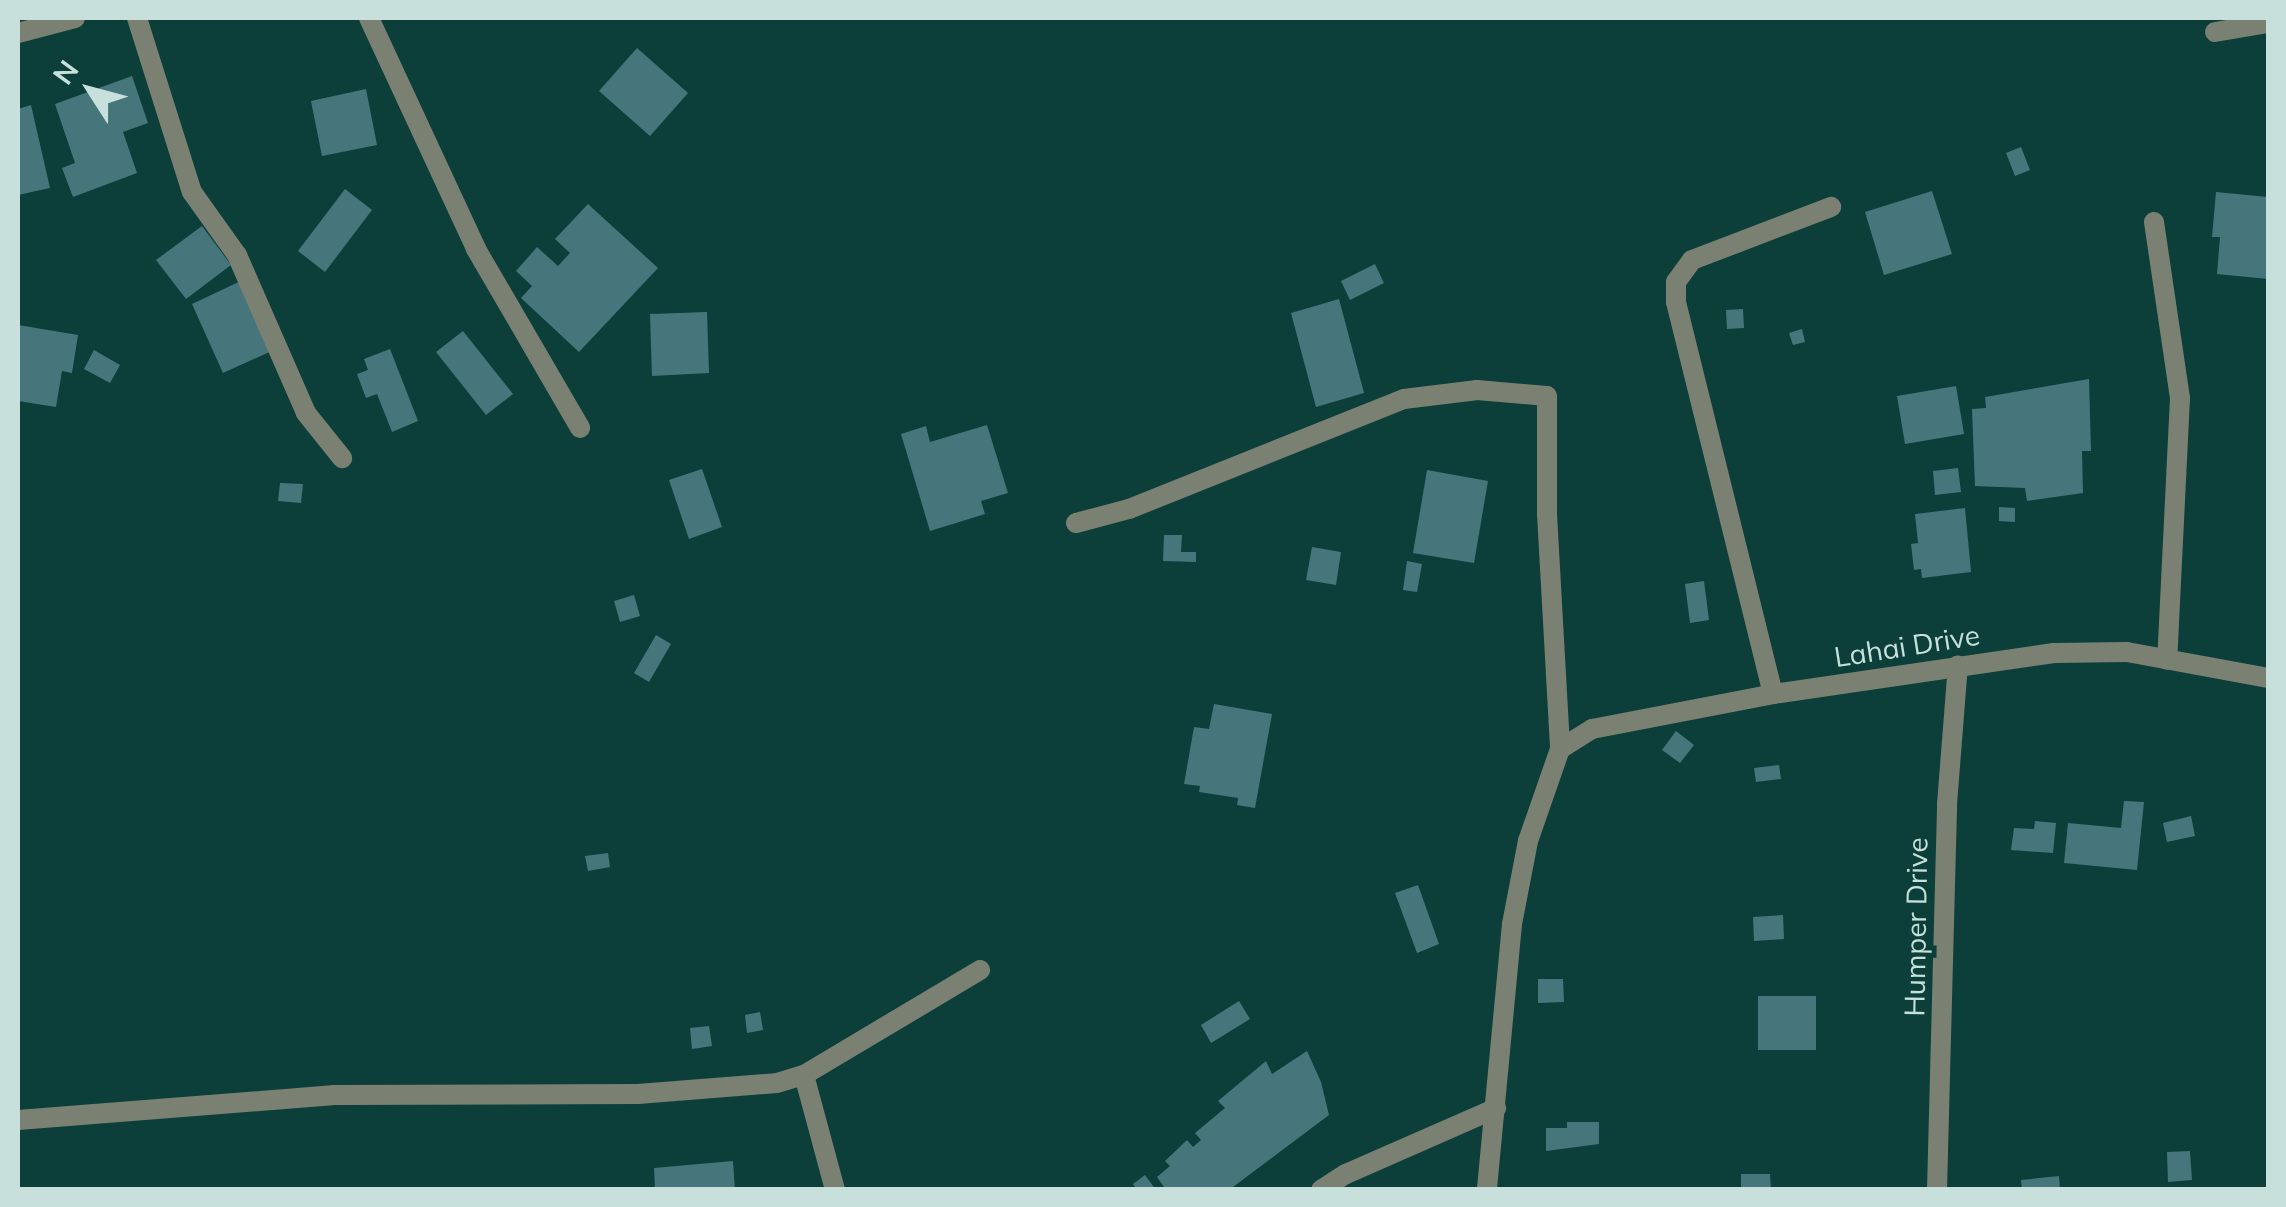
<!DOCTYPE html>
<style>
body{margin:0}
#map{position:relative;width:2286px;height:1207px;overflow:hidden;background:#0c3f3a;font-family:Mulish,sans-serif}
div>[style]{position:absolute}
[style*='--x']{left:calc(var(--x)*1px);top:calc(var(--y)*1px);width:calc(var(--w)*1px);rotate:calc(var(--a)*1deg)}
.building>*{inset:0;background:#46767b}
.street>*{height:20px;margin:-10px;padding:0 10px;transform-origin:10px;border-radius:10px;background:#7b8172}
span{translate:-50% -50%;white-space:nowrap;text-align:center;line-height:1.15;-webkit-text-stroke:10px #0c3f3a;paint-order:stroke}
.street-label{font-size:28px;color:#c7e0dc}
.frame{position:absolute;inset:0;border:20px solid #c7e0dc;pointer-events:none}
.north{position:absolute;left:40px;top:40px;width:100px;height:100px;-webkit-text-stroke:8px #0c3f3a;paint-order:stroke;rotate:306deg;font-size:28px;font-weight:700;line-height:40px;text-align:center;color:#c7e0dc}
.north::after{content:'';display:block;margin:auto;width:35px;height:45px;background:#c7e0dc;clip-path:polygon(50% 0,100% 100%,50% 72%,0 100%)}
</style>
<div id="map">
<div class="building">
<div style="clip-path:polygon(637px 48px,688px 93px,650px 136px,599px 91px)"></div>
<div style="clip-path:polygon(132px 76px,148px 123px,123px 132px,137px 173px,73px 197px,62px 168px,75px 163px,55px 104px)"></div>
<div style="clip-path:polygon(366px 89px,377px 145px,322px 156px,311px 101px)"></div>
<div style="clip-path:polygon(31px 105px,50px 188px,18px 195px,18px 109px)"></div>
<div style="clip-path:polygon(2021px 147px,2030px 170px,2015px 176px,2006px 153px)"></div>
<div style="clip-path:polygon(345px 189px,372px 210px,325px 272px,298px 251px)"></div>
<div style="clip-path:polygon(1932px 191px,1952px 254px,1884px 275px,1865px 212px)"></div>
<div style="clip-path:polygon(2216px 192px,2268px 197px,2268px 279px,2217px 274px,2220px 237px,2212px 237px)"></div>
<div style="clip-path:polygon(588px 204px,658px 268px,579px 352px,521px 298px,532px 286px,516px 271px,537px 247px,558px 266px,570px 253px,555px 239px)"></div>
<div style="clip-path:polygon(202px 226px,231px 265px,186px 299px,156px 260px)"></div>
<div style="clip-path:polygon(1375px 264px,1384px 283px,1350px 300px,1341px 281px)"></div>
<div style="clip-path:polygon(243px 280px,274px 350px,223px 373px,192px 304px)"></div>
<div style="clip-path:polygon(1339px 299px,1364px 393px,1316px 407px,1291px 313px)"></div>
<div style="clip-path:polygon(1743px 309px,1744px 328px,1727px 329px,1726px 310px)"></div>
<div style="clip-path:polygon(707px 312px,709px 373px,652px 376px,650px 314px)"></div>
<div style="clip-path:polygon(18px 325px,78px 335px,72px 373px,62px 371px,56px 407px,18px 401px)"></div>
<div style="clip-path:polygon(1802px 329px,1805px 342px,1793px 345px,1789px 333px)"></div>
<div style="clip-path:polygon(463px 331px,513px 394px,486px 415px,436px 352px)"></div>
<div style="clip-path:polygon(390px 349px,418px 421px,392px 432px,377px 394px,366px 398px,357px 374px,368px 370px,364px 359px)"></div>
<div style="clip-path:polygon(94px 350px,120px 365px,110px 383px,84px 369px)"></div>
<div style="clip-path:polygon(2089px 379px,2091px 451px,2082px 451px,2083px 493px,2027px 501px,2025px 488px,1975px 486px,1972px 409px,1986px 408px,1985px 397px)"></div>
<div style="clip-path:polygon(1956px 386px,1964px 434px,1905px 444px,1897px 396px)"></div>
<div style="clip-path:polygon(987px 425px,1008px 493px,981px 501px,985px 514px,930px 531px,901px 434px,926px 426px,930px 442px)"></div>
<div style="clip-path:polygon(1958px 468px,1961px 492px,1935px 495px,1933px 471px)"></div>
<div style="clip-path:polygon(702px 469px,722px 527px,689px 539px,669px 480px)"></div>
<div style="clip-path:polygon(1427px 470px,1488px 481px,1474px 563px,1413px 553px)"></div>
<div style="clip-path:polygon(280px 483px,303px 484px,301px 503px,278px 501px)"></div>
<div style="clip-path:polygon(1999px 507px,2015px 508px,2015px 522px,1999px 521px)"></div>
<div style="clip-path:polygon(1965px 508px,1971px 572px,1922px 578px,1921px 569px,1914px 570px,1911px 544px,1918px 543px,1915px 514px)"></div>
<div style="clip-path:polygon(1164px 535px,1182px 535px,1181px 552px,1196px 552px,1196px 562px,1163px 561px)"></div>
<div style="clip-path:polygon(1312px 547px,1341px 552px,1336px 585px,1306px 580px)"></div>
<div style="clip-path:polygon(1407px 561px,1422px 564px,1417px 592px,1403px 590px)"></div>
<div style="clip-path:polygon(1704px 581px,1709px 620px,1690px 623px,1685px 584px)"></div>
<div style="clip-path:polygon(634px 595px,640px 616px,620px 622px,614px 601px)"></div>
<div style="clip-path:polygon(656px 635px,671px 644px,649px 682px,634px 673px)"></div>
<div style="clip-path:polygon(1214px 704px,1272px 714px,1255px 808px,1237px 805px,1238px 798px,1199px 792px,1200px 786px,1184px 784px,1194px 727px,1209px 729px)"></div>
<div style="clip-path:polygon(1676px 731px,1694px 745px,1680px 763px,1662px 750px)"></div>
<div style="clip-path:polygon(1779px 765px,1781px 779px,1756px 782px,1754px 768px)"></div>
<div style="clip-path:polygon(2124px 801px,2144px 802px,2137px 870px,2064px 863px,2068px 823px,2121px 828px)"></div>
<div style="clip-path:polygon(2191px 816px,2195px 836px,2167px 842px,2163px 823px)"></div>
<div style="clip-path:polygon(2035px 821px,2056px 823px,2053px 853px,2011px 850px,2014px 828px,2034px 829px)"></div>
<div style="clip-path:polygon(608px 853px,610px 867px,588px 871px,585px 856px)"></div>
<div style="clip-path:polygon(1418px 885px,1439px 944px,1417px 953px,1395px 893px)"></div>
<div style="clip-path:polygon(1783px 915px,1784px 939px,1754px 941px,1753px 917px)"></div>
<div style="clip-path:polygon(1538px 979px,1563px 979px,1564px 1002px,1538px 1003px)"></div>
<div style="clip-path:polygon(1758px 996px,1816px 996px,1816px 1050px,1758px 1050px)"></div>
<div style="clip-path:polygon(1239px 1001px,1250px 1019px,1211px 1043px,1201px 1025px)"></div>
<div style="clip-path:polygon(760px 1012px,763px 1030px,747px 1033px,745px 1015px)"></div>
<div style="clip-path:polygon(709px 1026px,712px 1046px,692px 1049px,690px 1028px)"></div>
<div style="clip-path:polygon(1307px 1051px,1321px 1082px,1329px 1115px,1229px 1190px,1166px 1190px,1157px 1177px,1170px 1166px,1165px 1161px,1187px 1140px,1193px 1147px,1201px 1140px,1195px 1133px,1225px 1108px,1218px 1101px,1266px 1061px,1272px 1074px)"></div>
<div style="clip-path:polygon(1567px 1122px,1599px 1122px,1599px 1144px,1546px 1151px,1546px 1128px,1567px 1128px)"></div>
<div style="clip-path:polygon(2190px 1151px,2192px 1180px,2168px 1182px,2167px 1152px)"></div>
<div style="clip-path:polygon(733px 1161px,735px 1190px,655px 1190px,654px 1168px)"></div>
<div style="clip-path:polygon(1741px 1174px,1770px 1174px,1771px 1190px,1741px 1190px)"></div>
<div style="clip-path:polygon(1145px 1175px,1156px 1190px,1137px 1190px,1133px 1184px)"></div>
<div style="clip-path:polygon(2059px 1176px,2060px 1190px,2022px 1190px,2021px 1180px)"></div>
</div>
<div class="street">
<div style="--x:137;--y:18;--w:182;--a:72.5"></div>
<div style="--x:192;--y:192;--w:77;--a:54.5"></div>
<div style="--x:237;--y:255;--w:172;--a:66.4"></div>
<div style="--x:306;--y:413;--w:58;--a:51.3"></div>
<div style="--x:369;--y:18;--w:255;--a:65.1"></div>
<div style="--x:476;--y:249;--w:207;--a:59.8"></div>
<div style="--x:2215;--y:32;--w:54;--a:-9.6"></div>
<div style="--x:18;--y:33;--w:59;--a:-14.7"></div>
<div style="--x:2154;--y:222;--w:178;--a:81.6"></div>
<div style="--x:2180;--y:398;--w:262;--a:92.8"></div>
<div style="--x:1076;--y:523;--w:55;--a:-14.8"></div>
<div style="--x:1129;--y:509;--w:296;--a:-21.8"></div>
<div style="--x:1404;--y:399;--w:74;--a:-7"></div>
<div style="--x:1477;--y:390;--w:70;--a:4.9"></div>
<div style="--x:1547;--y:396;--w:118;--a:90"></div>
<div style="--x:1547;--y:514;--w:235;--a:86.8"></div>
<div style="--x:1560;--y:749;--w:97;--a:109.2"></div>
<div style="--x:1528;--y:841;--w:85;--a:100.9"></div>
<div style="--x:1512;--y:924;--w:267;--a:95.4"></div>
<div style="--x:1773;--y:694;--w:404;--a:-103.9"></div>
<div style="--x:1676;--y:302;--w:20;--a:-90"></div>
<div style="--x:1676;--y:282;--w:27;--a:-54"></div>
<div style="--x:1692;--y:260;--w:149;--a:-20.9"></div>
<div style="--x:1560;--y:749;--w:38;--a:-32"></div>
<div style="--x:1592;--y:729;--w:184;--a:-10.9"></div>
<div style="--x:1773;--y:694;--w:284;--a:-8.3"></div>
<div style="--x:2054;--y:653;--w:73;--a:-0.8"></div>
<div style="--x:2127;--y:652;--w:143;--a:10.4"></div>
<div style="--x:804;--y:1075;--w:205;--a:-30.8"></div>
<div style="--x:18;--y:1120;--w:318;--a:-4.5"></div>
<div style="--x:335;--y:1095;--w:303;--a:-0.2"></div>
<div style="--x:638;--y:1094;--w:139;--a:-4.5"></div>
<div style="--x:777;--y:1083;--w:28;--a:-17"></div>
<div style="--x:804;--y:1075;--w:119;--a:74.9"></div>
<div style="--x:1321;--y:1190;--w:30;--a:-33"></div>
<div style="--x:1346;--y:1174;--w:164;--a:-23.7"></div>
<div style="--x:1937;--y:1190;--w:386;--a:-88.5"></div>
<div style="--x:1947;--y:804;--w:139;--a:-85.5"></div>
</div>
<div class="street-label">
<span style="left:1907px;top:646px;rotate:-9deg">Lahai Drive</span>
<span style="left:1916px;top:927px;rotate:-89deg">Humper Drive</span>
</div>
<div class="frame"></div>
<div class="north">N</div>
</div>
